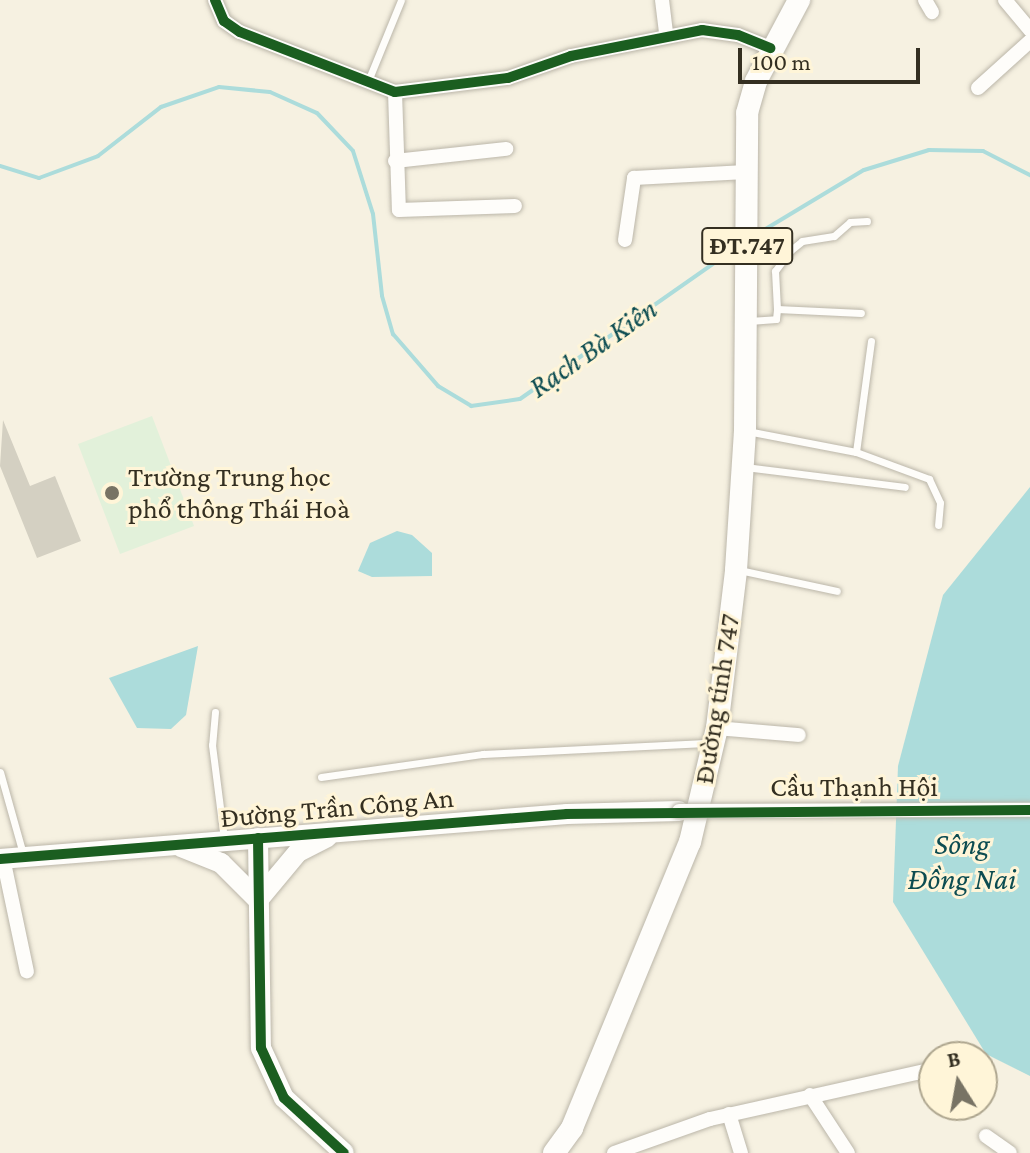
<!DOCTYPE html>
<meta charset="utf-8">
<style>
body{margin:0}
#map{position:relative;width:1030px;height:1153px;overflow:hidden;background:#f6f1e1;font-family:"Crimson Pro",serif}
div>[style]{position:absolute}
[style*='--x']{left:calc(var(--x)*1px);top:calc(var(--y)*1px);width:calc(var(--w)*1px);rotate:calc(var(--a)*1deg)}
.green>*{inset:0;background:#e2f1da}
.water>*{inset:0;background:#acdcdb}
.stream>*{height:4px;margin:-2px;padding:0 2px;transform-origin:2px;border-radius:2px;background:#acdcdb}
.building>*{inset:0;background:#d4d0c2}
.roads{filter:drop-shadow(0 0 2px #bbb6a9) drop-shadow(0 0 2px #bbb6a9)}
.lane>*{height:7px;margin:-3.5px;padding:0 3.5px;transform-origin:3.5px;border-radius:3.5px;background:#fefdfa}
.street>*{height:14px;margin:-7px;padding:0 7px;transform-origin:7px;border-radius:7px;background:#fefdfa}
.secondary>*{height:20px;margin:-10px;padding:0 10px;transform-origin:10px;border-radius:10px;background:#fefdfa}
.primary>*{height:22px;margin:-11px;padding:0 11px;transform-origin:11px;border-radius:11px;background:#fefdfa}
.bridges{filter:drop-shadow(0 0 2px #bbb6a9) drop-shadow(0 0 2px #bbb6a9)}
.street-bridge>*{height:14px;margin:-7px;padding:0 7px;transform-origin:7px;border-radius:7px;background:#fefdfa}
.cycleway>*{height:10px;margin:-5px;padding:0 5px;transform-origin:5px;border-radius:5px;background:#1b5e20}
.dots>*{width:22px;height:22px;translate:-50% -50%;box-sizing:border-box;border:4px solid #fff5d8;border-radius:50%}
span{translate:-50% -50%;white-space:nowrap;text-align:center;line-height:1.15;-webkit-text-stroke:6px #fff5d8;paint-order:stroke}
.shield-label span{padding:2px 6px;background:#fff5d8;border:2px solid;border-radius:6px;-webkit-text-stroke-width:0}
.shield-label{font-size:26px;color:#342f21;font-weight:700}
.poi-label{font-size:28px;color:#342f21}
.left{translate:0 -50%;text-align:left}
.street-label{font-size:28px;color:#342f21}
.water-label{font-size:30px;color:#0c4c51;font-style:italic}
.north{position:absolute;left:918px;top:1041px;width:80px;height:80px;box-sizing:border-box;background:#fff5d8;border:2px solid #aea68f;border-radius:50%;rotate:349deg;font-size:22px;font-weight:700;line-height:32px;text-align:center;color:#342f21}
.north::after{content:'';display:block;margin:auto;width:28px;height:36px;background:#787364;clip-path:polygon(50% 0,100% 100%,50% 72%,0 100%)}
.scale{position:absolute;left:738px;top:48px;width:182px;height:36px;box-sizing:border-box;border:4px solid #342f21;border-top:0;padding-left:10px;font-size:24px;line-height:28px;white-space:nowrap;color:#342f21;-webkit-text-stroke:6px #fff5d8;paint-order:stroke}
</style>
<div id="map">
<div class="green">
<div style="clip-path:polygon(152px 416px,194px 526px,120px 554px,78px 444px)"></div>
</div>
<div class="water">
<div style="clip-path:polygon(1030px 487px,1030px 1076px,986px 1054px,893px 902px,898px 766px,943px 595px)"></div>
<div style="clip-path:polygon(397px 531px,412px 535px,432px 553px,432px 576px,372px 577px,358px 571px,370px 543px)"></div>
<div style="clip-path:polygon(198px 646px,186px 715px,171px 729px,137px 728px,109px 678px)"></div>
</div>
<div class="stream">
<div style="--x:0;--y:166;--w:41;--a:17.1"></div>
<div style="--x:39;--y:178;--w:63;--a:-20.4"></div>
<div style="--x:98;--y:156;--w:80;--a:-37.9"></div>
<div style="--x:161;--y:107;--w:61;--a:-19"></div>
<div style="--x:219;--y:87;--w:51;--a:5.6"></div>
<div style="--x:270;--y:92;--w:51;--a:24.1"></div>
<div style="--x:317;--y:113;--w:52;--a:46.5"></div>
<div style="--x:353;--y:151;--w:66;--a:72.4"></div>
<div style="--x:373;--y:214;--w:82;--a:83.7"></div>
<div style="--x:382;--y:296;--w:40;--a:74"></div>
<div style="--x:393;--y:334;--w:69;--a:49.1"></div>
<div style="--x:438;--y:386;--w:39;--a:31"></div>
<div style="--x:471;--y:406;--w:49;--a:-8.1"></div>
<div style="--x:520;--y:399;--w:269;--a:-35"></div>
<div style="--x:754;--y:236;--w:128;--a:-31"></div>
<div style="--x:864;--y:170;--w:68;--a:-17.1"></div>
<div style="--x:929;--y:150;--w:54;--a:1.1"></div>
<div style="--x:983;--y:151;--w:53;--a:27.1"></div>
</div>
<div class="building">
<div style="clip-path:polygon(3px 420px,30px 486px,55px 476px,81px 541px,37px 558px,0 466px)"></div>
</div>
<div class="roads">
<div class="lane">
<div style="--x:368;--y:81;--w:87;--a:-67.8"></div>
<div style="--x:777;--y:309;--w:38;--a:-93"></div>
<div style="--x:775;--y:271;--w:26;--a:-53"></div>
<div style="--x:791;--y:250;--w:14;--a:-39"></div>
<div style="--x:802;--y:241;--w:32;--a:-9"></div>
<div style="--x:834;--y:236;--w:21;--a:-41"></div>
<div style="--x:850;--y:222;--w:17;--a:-3"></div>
<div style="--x:749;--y:321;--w:27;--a:-4"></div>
<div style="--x:776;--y:319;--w:10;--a:-84"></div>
<div style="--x:777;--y:309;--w:84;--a:2.7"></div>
<div style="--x:747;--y:431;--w:111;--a:10.9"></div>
<div style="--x:856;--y:452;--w:112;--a:-82.3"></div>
<div style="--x:856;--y:452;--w:78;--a:20.3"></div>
<div style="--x:929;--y:479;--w:26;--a:65"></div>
<div style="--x:940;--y:503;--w:22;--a:95"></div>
<div style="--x:745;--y:467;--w:161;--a:7.1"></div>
<div style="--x:739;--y:570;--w:100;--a:12.1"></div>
<div style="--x:215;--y:712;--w:33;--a:95"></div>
<div style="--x:212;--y:745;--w:95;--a:82.7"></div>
<div style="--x:0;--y:772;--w:85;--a:74.3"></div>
<div style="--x:321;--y:777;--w:164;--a:-8.1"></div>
<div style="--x:483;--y:754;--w:228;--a:-2.8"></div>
</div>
<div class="street">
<div style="--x:215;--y:0;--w:23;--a:67"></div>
<div style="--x:224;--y:21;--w:19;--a:35"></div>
<div style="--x:240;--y:32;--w:166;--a:21.2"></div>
<div style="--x:395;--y:92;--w:114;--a:-7.1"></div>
<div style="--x:508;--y:78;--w:67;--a:-19.2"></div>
<div style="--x:571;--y:56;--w:134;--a:-11.2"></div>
<div style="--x:702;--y:30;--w:36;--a:8"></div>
<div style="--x:738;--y:35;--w:35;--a:22"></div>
<div style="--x:662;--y:0;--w:34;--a:83"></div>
<div style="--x:925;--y:0;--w:14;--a:60"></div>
<div style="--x:1005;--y:0;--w:39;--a:50"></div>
<div style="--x:978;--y:88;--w:70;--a:-42.1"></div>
<div style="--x:395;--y:92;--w:118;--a:88.1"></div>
<div style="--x:399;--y:210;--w:116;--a:-2"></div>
<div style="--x:395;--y:161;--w:112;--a:-6.2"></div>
<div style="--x:625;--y:240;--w:63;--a:-81.7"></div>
<div style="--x:634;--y:178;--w:112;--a:-3.1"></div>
<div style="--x:717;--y:728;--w:82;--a:4.9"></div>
<div style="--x:3;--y:858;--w:116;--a:78.1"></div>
<div style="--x:810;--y:1095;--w:69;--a:56.8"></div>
<div style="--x:729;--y:1114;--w:41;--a:72.9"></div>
<div style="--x:986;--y:1136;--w:29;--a:35"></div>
<div style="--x:614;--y:1153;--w:102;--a:-19.5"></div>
<div style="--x:710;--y:1119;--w:230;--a:-12.6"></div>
</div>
<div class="secondary">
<div style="--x:258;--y:838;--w:210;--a:89.2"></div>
<div style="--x:261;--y:1048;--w:55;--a:65.3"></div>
<div style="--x:284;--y:1098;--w:81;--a:42.5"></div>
<div style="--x:181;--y:847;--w:43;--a:21.8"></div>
<div style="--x:221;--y:863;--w:52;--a:45"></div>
<div style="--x:258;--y:900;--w:62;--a:-50.2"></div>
<div style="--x:298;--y:852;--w:33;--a:-27"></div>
<div style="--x:0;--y:859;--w:569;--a:-4.54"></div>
<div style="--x:567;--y:814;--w:112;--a:-1.5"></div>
</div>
<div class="primary">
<div style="--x:554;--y:1153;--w:31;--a:-54"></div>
<div style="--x:572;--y:1128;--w:309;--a:-67.6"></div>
<div style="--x:690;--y:842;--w:117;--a:-76.7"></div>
<div style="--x:717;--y:728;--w:159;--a:-83.1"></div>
<div style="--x:736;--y:570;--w:140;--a:-86.3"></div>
<div style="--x:745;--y:430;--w:317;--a:-89.6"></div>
<div style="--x:747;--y:113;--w:33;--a:-74"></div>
<div style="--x:756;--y:81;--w:92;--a:-62"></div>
</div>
</div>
<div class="bridges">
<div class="street-bridge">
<div style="--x:679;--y:811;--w:351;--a:-0.2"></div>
</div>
</div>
<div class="cycleway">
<div style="--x:215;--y:0;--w:23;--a:67"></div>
<div style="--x:224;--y:21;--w:19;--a:35"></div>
<div style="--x:240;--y:32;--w:166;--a:21.2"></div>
<div style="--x:395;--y:92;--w:114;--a:-7.1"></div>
<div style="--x:508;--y:78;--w:67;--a:-19.2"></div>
<div style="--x:571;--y:56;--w:134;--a:-11.2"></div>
<div style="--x:702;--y:30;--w:36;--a:8"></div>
<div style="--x:738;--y:35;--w:35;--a:22"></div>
<div style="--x:258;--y:838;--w:210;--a:89.2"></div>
<div style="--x:261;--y:1048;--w:55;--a:65.3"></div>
<div style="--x:284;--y:1098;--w:81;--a:42.5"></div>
<div style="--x:0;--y:859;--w:569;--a:-4.54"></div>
<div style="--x:567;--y:814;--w:463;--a:-0.5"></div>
</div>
<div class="dots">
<div style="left:112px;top:493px;background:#787364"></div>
</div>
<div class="shield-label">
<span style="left:747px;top:246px">ĐT.747</span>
</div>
<div class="poi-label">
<span class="left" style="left:128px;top:493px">Trường Trung học<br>phổ thông Thái Hoà</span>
</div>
<div class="street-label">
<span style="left:717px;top:699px;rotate:-81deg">Đường tỉnh 747</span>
<span style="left:854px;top:787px">Cầu Thạnh Hội</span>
<span style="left:337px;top:808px;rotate:-5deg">Đường Trần Công An</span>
</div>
<div class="water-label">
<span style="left:593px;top:348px;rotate:-35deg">Rạch Bà Kiên</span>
<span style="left:962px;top:861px">Sông<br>Đồng Nai</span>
</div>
<div class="north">B</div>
<div class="scale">100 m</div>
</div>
